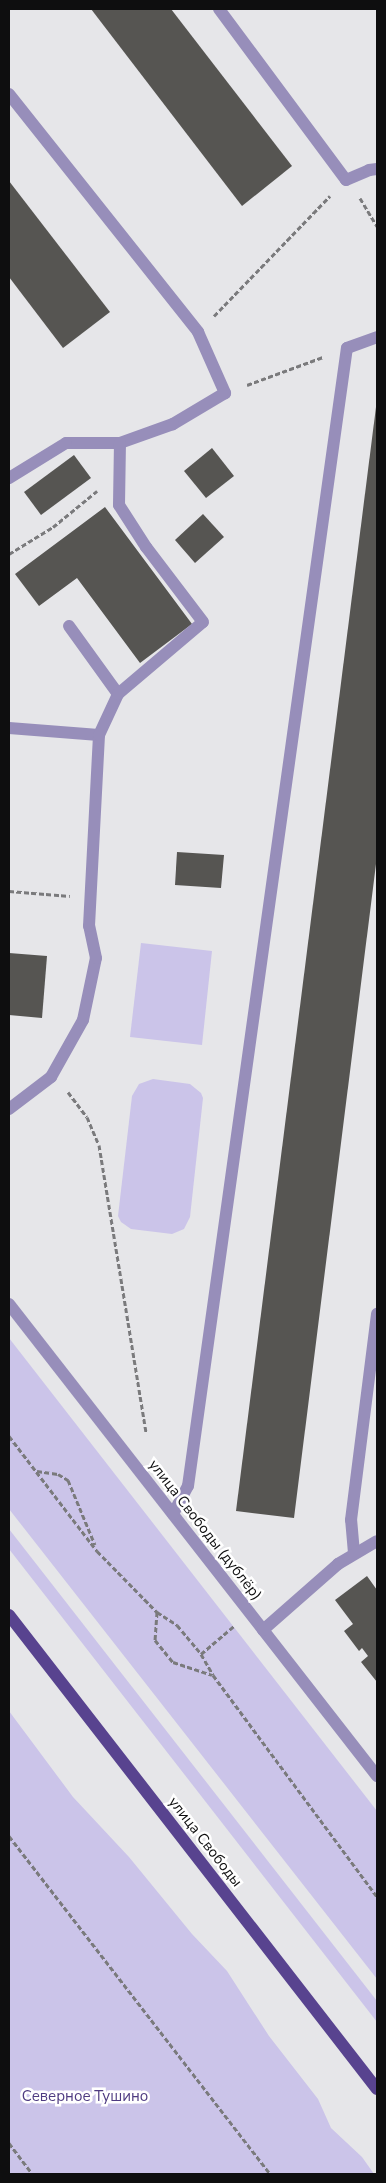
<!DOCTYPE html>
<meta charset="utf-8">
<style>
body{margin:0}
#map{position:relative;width:386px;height:2183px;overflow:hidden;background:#e6e6e9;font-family:"Nunito Sans",sans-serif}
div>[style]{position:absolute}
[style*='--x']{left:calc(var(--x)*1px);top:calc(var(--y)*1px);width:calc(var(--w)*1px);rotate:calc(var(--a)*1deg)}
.green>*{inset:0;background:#cbc4e9}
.building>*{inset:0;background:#565552}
.path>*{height:3px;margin-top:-1.5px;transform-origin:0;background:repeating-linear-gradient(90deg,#7a7a7c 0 5px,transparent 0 7.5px)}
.minor>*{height:12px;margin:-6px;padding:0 6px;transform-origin:6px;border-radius:6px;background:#978eba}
.major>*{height:12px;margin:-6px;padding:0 6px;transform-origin:6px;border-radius:6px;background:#58438f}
span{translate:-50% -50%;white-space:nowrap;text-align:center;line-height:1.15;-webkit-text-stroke:5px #fff;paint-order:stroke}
.street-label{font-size:15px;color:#0e0e0f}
.park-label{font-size:15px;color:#4e3b81}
.frame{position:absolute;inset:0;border:10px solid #0e0e0f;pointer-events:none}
</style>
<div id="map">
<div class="green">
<div style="clip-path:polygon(141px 943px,212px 951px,202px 1045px,130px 1037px)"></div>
<div style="clip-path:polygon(153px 1079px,190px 1084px,201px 1093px,203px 1098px,190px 1217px,184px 1229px,172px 1234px,131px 1229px,121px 1222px,118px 1216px,132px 1096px,139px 1084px)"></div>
<div style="clip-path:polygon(9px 1338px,377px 1811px,377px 1979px,9px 1509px)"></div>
<div style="clip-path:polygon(9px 1529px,377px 2001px,377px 2022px,9px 1549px)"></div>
<div style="clip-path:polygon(9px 1711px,73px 1797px,129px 1857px,192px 1934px,227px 1971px,269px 2036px,318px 2099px,331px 2128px,362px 2157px,374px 2174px,9px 2174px)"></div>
</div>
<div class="building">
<div style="clip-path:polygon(91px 9px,171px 9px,292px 166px,242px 206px)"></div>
<div style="clip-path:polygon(9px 181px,110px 312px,63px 348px,9px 277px)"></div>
<div style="clip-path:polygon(376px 407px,377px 856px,294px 1518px,236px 1511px)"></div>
<div style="clip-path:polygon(212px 448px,234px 476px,206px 498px,184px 471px)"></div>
<div style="clip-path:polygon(74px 455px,91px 478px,41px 515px,24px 492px)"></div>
<div style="clip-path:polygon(105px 507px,192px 624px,140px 663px,77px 578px,39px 606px,15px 574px)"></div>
<div style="clip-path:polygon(203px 514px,224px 537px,195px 563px,175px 540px)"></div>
<div style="clip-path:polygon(177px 852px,224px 855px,221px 888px,175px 885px)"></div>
<div style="clip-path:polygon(9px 953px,47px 956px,42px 1018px,9px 1015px)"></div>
<div style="clip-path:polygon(367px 1576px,377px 1590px,377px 1682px,361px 1662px,368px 1656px,362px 1648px,359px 1651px,344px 1631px,353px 1624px,335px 1600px)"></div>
</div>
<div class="path">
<div style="--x:360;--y:198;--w:33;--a:59"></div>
<div style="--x:214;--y:316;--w:167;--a:-46"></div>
<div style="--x:247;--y:385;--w:81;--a:-20.2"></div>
<div style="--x:9;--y:554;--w:52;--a:-31.5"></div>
<div style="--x:53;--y:527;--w:57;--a:-39.3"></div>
<div style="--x:9;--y:891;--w:61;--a:4.7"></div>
<div style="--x:68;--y:1092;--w:31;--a:53"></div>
<div style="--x:87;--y:1117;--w:30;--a:67"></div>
<div style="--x:99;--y:1145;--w:292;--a:80.7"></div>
<div style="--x:9;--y:1436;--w:145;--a:52.6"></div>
<div style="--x:97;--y:1551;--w:86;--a:45.5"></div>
<div style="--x:157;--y:1612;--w:24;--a:33"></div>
<div style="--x:177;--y:1625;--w:38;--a:50"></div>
<div style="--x:201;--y:1654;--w:24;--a:60"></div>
<div style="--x:213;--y:1675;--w:276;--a:53.5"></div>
<div style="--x:37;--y:1471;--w:21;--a:8"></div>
<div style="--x:58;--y:1474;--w:12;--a:31"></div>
<div style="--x:68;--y:1480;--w:70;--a:67.4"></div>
<div style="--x:157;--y:1612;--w:28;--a:94"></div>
<div style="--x:155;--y:1640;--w:28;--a:51"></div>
<div style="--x:173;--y:1662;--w:41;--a:18.4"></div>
<div style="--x:201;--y:1654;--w:43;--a:-40.3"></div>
<div style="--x:9;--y:1836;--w:427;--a:52.3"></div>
<div style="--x:9;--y:2143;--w:39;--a:53"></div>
</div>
<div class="minor">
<div style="--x:219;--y:9;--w:213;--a:53.4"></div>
<div style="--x:346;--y:180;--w:25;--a:-23"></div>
<div style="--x:369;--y:170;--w:8;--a:-7"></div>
<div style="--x:9;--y:94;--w:304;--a:51.5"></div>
<div style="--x:198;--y:332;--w:67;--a:66.1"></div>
<div style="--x:225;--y:393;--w:61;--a:149.2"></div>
<div style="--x:173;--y:424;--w:56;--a:160.3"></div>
<div style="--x:120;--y:443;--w:54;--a:180"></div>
<div style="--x:66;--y:443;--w:67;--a:148.4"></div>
<div style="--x:69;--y:626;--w:84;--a:54.2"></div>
<div style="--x:9;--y:728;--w:90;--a:4.4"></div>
<div style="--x:9;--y:1109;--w:53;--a:-37.3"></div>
<div style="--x:51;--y:1077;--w:65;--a:-60.7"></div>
<div style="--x:83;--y:1020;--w:63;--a:-78.2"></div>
<div style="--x:96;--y:958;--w:33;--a:-102"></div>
<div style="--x:89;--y:926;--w:191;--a:-87"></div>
<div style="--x:99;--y:735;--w:45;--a:-65.1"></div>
<div style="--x:118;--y:694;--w:111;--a:-40.3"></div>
<div style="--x:203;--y:622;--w:94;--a:-127.2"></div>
<div style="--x:146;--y:547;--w:50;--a:-122.7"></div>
<div style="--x:119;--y:505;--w:62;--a:-89.1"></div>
<div style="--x:9;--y:1304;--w:599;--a:52.06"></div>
<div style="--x:173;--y:1514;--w:32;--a:-62"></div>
<div style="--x:188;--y:1486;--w:1149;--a:-82.05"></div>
<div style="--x:347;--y:348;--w:32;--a:-20"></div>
<div style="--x:354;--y:1553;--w:33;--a:-95"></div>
<div style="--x:351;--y:1520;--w:208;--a:-82.8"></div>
<div style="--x:263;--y:1630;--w:100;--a:-41.3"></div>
<div style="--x:338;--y:1564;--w:45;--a:-30.5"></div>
</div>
<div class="major">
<div style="--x:9;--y:1615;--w:600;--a:52.18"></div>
</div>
<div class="street-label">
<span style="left:205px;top:1530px;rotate:52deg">улица Свободы (дублёр)</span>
<span style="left:205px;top:1842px;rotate:52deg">улица Свободы</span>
</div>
<div class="park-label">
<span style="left:85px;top:2097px">Северное Тушино</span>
</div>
<div class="frame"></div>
</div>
